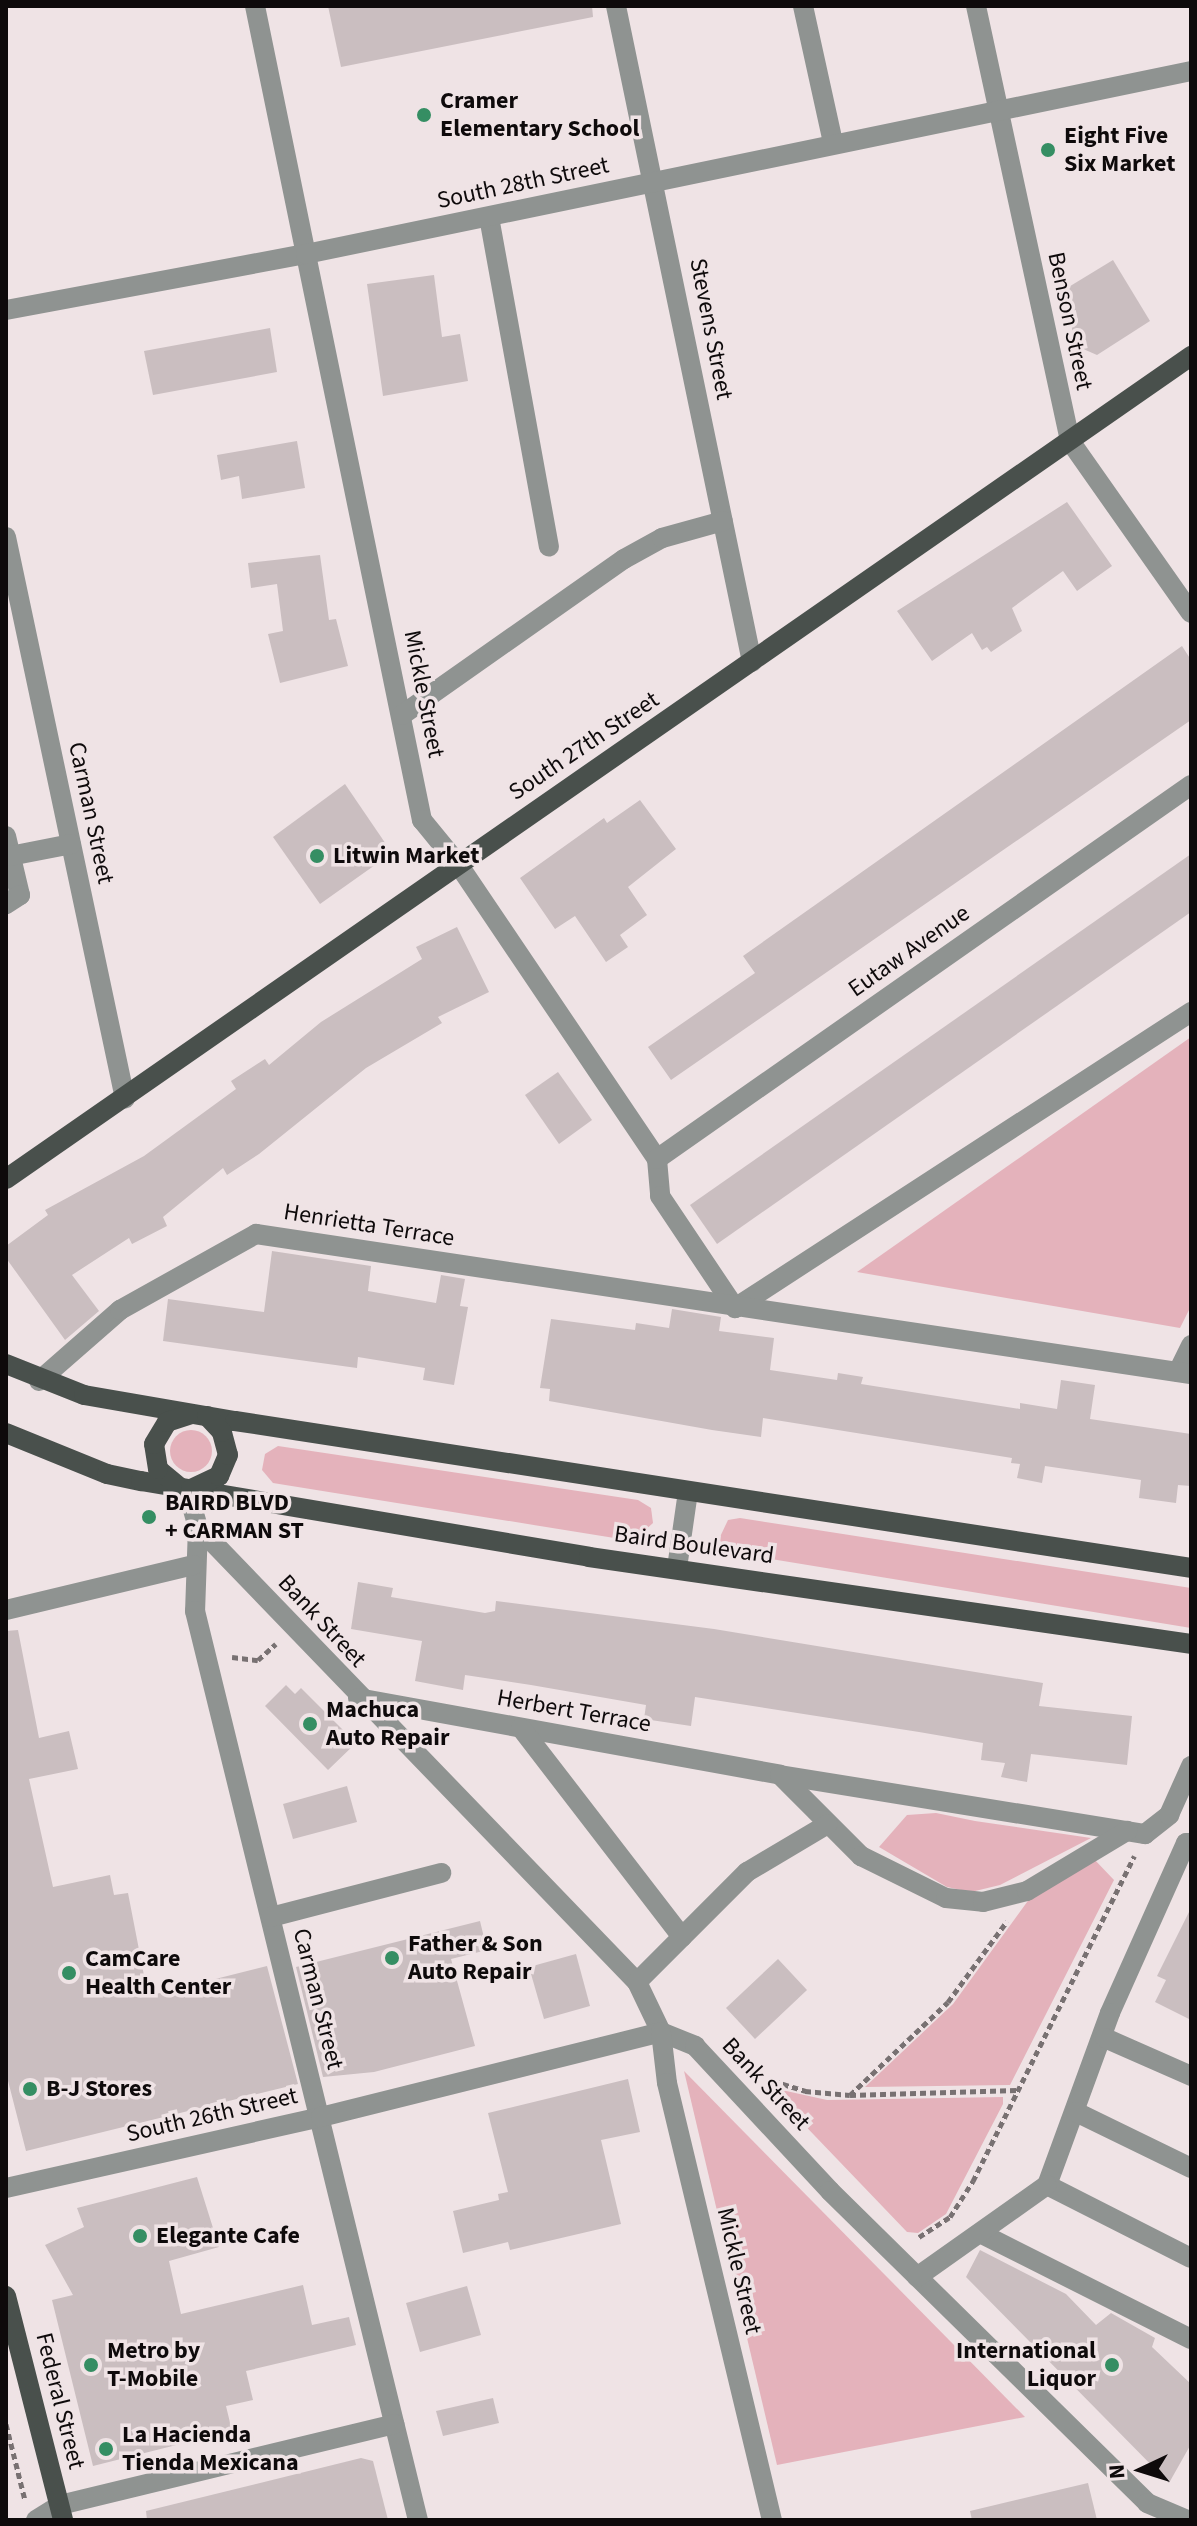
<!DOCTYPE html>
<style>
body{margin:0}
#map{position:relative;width:1197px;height:2526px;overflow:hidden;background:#efe3e5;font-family:"Source Sans 3",sans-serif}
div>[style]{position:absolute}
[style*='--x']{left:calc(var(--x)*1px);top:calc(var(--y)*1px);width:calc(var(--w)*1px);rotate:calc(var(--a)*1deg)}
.green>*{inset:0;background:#e4b2bb}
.round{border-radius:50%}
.building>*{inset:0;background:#cabec0}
.path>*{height:5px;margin-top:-2.5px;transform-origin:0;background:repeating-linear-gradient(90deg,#787172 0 6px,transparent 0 10px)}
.minor>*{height:20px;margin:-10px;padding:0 10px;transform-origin:10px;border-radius:10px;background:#8f9391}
.major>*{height:20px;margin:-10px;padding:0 10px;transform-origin:10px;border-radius:10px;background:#49504c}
.dots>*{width:22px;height:22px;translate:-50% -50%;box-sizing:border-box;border:4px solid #efe3e5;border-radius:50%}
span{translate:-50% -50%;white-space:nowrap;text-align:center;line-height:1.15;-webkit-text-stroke:7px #efe3e5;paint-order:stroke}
.poi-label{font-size:24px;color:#0e0a0b;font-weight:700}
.left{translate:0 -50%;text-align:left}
.right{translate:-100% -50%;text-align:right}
.street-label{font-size:24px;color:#0e0a0b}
.frame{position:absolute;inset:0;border:8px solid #0e0a0b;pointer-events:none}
.north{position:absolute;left:1101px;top:2430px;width:80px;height:80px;-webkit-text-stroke:6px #efe3e5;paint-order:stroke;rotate:266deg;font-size:22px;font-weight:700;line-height:32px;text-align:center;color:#0e0a0b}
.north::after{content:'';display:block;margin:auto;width:28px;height:36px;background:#0e0a0b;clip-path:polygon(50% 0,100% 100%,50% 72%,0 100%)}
</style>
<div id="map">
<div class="green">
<div style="clip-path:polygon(1191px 1037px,1191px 1306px,1180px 1328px,857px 1272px)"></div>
<div class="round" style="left:170px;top:1430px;width:42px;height:42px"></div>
<div style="clip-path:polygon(278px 1446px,638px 1500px,651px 1508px,653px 1523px,633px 1541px,273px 1483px,262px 1470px,265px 1454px)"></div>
<div style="clip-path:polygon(740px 1518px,1191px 1588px,1191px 1628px,728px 1552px,719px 1539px,728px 1520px)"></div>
<div style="clip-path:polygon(936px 1813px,975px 1821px,1091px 1838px,1000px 1885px,971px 1892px,947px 1887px,879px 1847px,907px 1815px)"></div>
<div style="clip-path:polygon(1093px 1858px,1114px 1880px,1010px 2085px,865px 2087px,953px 2004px,1030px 1898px)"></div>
<div style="clip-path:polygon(684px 2071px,1025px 2417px,777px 2465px)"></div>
<div style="clip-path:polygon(768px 2087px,827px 2100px,1003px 2097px,1003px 2104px,946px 2214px,918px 2233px,907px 2232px)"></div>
</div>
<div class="building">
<div style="clip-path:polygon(328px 6px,592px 6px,593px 17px,341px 67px)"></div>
<div style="clip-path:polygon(1113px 260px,1150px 321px,1097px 355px,1074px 345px,1067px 288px)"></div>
<div style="clip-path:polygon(434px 275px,442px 337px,460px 334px,468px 381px,383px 396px,367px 284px)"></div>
<div style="clip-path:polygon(270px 328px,277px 372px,153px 395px,144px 351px)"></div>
<div style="clip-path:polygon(297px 441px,305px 488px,242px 499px,239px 476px,221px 480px,217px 455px)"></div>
<div style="clip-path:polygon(1067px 502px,1112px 566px,1077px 591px,1063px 571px,1012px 608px,1022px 631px,991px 652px,987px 647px,982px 650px,972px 633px,932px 661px,897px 611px)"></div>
<div style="clip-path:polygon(320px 555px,329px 620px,336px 619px,348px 666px,280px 683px,268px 634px,283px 631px,277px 584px,251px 588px,248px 563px)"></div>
<div style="clip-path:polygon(1182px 646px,1191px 660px,1191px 720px,671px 1080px,648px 1047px,755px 973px,743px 956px)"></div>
<div style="clip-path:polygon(345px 784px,392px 853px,320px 904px,273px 837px)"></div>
<div style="clip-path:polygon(640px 800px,676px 849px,628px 887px,647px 915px,620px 935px,628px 947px,606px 962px,575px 916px,555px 929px,520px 878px,604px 818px,607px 823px)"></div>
<div style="clip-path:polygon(1191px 854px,1191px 912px,717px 1244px,690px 1205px)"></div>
<div style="clip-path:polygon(457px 927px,489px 992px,438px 1017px,442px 1023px,366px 1068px,259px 1154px,227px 1175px,223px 1168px,163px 1217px,167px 1226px,132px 1244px,129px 1238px,72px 1275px,99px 1311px,65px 1340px,6px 1258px,6px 1246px,48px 1215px,45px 1210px,144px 1156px,236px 1089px,231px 1081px,265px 1059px,269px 1065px,321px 1022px,422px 959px,416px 947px)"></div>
<div style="clip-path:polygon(558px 1072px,592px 1120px,559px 1144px,525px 1095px)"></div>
<div style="clip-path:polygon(272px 1251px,371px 1266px,368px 1291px,436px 1303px,441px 1275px,465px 1279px,460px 1306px,468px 1307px,454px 1385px,423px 1380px,425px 1368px,358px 1357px,357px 1368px,163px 1341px,168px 1299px,264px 1312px)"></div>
<div style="clip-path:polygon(672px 1309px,721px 1317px,719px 1331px,774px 1338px,770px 1370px,837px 1380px,838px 1373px,863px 1377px,861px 1384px,1020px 1409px,1020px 1403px,1057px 1409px,1061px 1380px,1095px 1385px,1090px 1419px,1191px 1434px,1191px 1486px,1178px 1485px,1176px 1503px,1139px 1498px,1141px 1480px,1045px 1466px,1042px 1483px,1017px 1478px,1020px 1464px,1011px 1463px,1012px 1458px,763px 1418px,761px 1437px,712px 1430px,549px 1401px,550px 1389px,540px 1388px,551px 1319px,635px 1330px,636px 1323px,669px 1328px)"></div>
<div style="clip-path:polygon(358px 1582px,393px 1588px,391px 1597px,485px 1613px,495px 1611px,496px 1601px,714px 1629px,1043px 1683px,1039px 1706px,1132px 1716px,1127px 1765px,1031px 1754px,1027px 1782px,1001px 1777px,1005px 1763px,981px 1760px,983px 1743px,919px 1732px,695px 1697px,691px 1726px,644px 1719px,646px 1705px,531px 1685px,465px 1675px,463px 1690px,415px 1681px,422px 1641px,351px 1629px)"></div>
<div style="clip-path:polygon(18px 1630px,39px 1738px,69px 1731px,78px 1769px,29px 1779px,53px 1887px,110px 1875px,114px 1895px,128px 1893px,148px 1996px,267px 1966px,298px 2084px,26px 2151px,6px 2073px,6px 1631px)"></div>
<div style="clip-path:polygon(286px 1685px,295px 1694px,301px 1688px,356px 1743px,328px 1770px,265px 1706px)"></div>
<div style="clip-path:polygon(347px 1786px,357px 1822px,293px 1839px,283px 1804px)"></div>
<div style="clip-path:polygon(1191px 1908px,1191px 2020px,1155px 2002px,1166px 1980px,1157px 1976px)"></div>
<div style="clip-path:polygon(480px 1921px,487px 1950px,451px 1959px,475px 2046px,374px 2072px,323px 2077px,296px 1967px)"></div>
<div style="clip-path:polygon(576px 1954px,590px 2006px,544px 2019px,529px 1967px)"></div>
<div style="clip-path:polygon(778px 1959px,807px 1990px,755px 2039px,726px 2008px)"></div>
<div style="clip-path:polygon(628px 2079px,640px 2132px,601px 2140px,621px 2224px,510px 2250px,508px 2242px,463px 2253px,453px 2211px,499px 2200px,498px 2194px,508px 2192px,488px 2113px)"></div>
<div style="clip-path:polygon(197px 2177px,219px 2247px,169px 2261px,181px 2314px,303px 2285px,312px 2325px,349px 2317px,356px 2345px,246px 2371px,253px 2400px,226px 2406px,232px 2431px,93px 2466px,52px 2300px,73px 2295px,45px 2245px,84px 2227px,77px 2208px)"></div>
<div style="clip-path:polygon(980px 2250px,1066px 2294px,1096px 2325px,1111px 2313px,1155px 2338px,1152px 2347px,1191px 2384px,1191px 2444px,1169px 2483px,966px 2277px)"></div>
<div style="clip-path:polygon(467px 2286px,481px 2335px,420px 2352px,406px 2303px)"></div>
<div style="clip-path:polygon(493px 2398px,499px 2423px,443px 2436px,436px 2411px)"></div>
<div style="clip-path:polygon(361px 2458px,373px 2461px,388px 2520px,147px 2520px,146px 2511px)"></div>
<div style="clip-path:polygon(1088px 2483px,1097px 2520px,972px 2520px,970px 2511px)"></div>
</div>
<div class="path">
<div style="--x:232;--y:1657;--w:26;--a:7"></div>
<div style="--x:258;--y:1660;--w:24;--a:-42"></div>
<div style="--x:773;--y:2081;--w:34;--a:17"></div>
<div style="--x:805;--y:2091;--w:45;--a:5.1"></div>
<div style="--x:850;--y:2095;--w:167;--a:-1.7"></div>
<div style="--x:850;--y:2095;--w:135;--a:-43.5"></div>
<div style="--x:948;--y:2002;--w:100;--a:-53.9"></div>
<div style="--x:919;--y:2237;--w:37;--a:-33"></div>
<div style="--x:950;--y:2217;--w:43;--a:-57.4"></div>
<div style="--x:973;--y:2181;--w:363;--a:-63.6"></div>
<div style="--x:6;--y:2424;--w:78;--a:76"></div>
</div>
<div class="minor">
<div style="--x:255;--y:6;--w:831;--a:78.41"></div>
<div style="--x:422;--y:820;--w:57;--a:50.7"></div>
<div style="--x:458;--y:864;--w:356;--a:56"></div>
<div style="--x:657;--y:1159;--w:37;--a:85"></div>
<div style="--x:660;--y:1196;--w:135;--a:56.2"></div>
<div style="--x:616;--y:6;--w:670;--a:78.29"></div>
<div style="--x:803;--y:6;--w:140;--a:77.6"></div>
<div style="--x:976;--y:6;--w:445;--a:77.8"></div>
<div style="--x:1070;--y:441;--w:210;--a:54.9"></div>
<div style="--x:489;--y:217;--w:335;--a:79.7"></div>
<div style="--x:6;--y:310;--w:305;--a:-10.6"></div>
<div style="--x:306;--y:254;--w:904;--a:-11.68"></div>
<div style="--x:6;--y:537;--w:574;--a:78.04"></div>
<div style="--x:402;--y:715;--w:271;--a:-35.1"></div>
<div style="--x:624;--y:559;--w:43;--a:-28.9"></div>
<div style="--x:662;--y:538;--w:63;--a:-15.6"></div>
<div style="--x:6;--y:836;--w:61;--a:76.7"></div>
<div style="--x:20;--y:895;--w:17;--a:147"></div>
<div style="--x:10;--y:856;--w:62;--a:-11.1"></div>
<div style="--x:657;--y:1159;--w:652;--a:-35.01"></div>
<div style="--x:735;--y:1308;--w:544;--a:-32.99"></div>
<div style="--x:1178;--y:1372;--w:30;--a:-64"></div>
<div style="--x:39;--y:1381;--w:108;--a:-41.2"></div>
<div style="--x:120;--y:1310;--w:156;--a:-29.2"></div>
<div style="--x:256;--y:1234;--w:945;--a:8.52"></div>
<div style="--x:187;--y:1489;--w:40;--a:74"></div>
<div style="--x:198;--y:1527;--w:84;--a:92"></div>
<div style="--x:195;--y:1611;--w:936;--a:76.22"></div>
<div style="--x:198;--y:1527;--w:632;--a:46.03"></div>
<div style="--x:637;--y:1982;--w:55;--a:64.4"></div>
<div style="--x:661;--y:2032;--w:37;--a:22"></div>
<div style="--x:695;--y:2046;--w:198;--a:47"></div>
<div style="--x:830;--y:2191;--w:445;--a:44.5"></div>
<div style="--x:1147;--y:2503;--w:43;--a:23"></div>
<div style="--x:677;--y:1568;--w:77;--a:-81.8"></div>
<div style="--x:6;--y:1610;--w:193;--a:-13.5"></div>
<div style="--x:358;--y:1698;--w:429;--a:10.3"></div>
<div style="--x:780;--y:1775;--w:370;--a:9.2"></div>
<div style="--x:1145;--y:1834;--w:31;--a:-38"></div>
<div style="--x:1169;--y:1815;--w:54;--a:-65.8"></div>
<div style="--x:521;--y:1728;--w:264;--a:52.4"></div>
<div style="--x:780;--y:1775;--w:115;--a:45"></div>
<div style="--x:861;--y:1856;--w:95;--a:26.3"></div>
<div style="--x:946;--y:1898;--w:37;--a:6"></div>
<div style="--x:983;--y:1902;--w:45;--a:-14"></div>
<div style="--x:1027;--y:1891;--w:117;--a:-31"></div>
<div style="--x:1191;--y:1843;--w:5;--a:180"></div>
<div style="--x:1186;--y:1843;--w:186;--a:114.1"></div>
<div style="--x:1110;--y:2013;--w:183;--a:110.1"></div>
<div style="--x:1047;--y:2185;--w:161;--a:26.9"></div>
<div style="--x:271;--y:1917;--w:176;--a:-14.5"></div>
<div style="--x:637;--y:1982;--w:156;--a:-45"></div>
<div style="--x:747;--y:1872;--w:94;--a:-30.7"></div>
<div style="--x:1105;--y:2038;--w:94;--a:23.8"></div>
<div style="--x:1076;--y:2112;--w:128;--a:26"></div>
<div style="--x:6;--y:2188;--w:323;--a:-12.7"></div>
<div style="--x:321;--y:2117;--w:350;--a:-14"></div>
<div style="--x:661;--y:2032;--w:51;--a:83.3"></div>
<div style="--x:667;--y:2083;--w:449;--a:76.5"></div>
<div style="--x:980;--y:2233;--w:236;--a:26.7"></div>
<div style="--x:917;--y:2277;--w:159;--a:-35.3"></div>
<div style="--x:36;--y:2520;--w:28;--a:-32"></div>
<div style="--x:60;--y:2505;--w:344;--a:-13.6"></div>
</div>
<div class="major">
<div style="--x:6;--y:1179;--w:1443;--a:-34.78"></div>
<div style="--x:6;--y:1364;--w:84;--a:21.7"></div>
<div style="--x:84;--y:1395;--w:153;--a:9.8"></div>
<div style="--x:235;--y:1421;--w:967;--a:8.74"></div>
<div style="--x:6;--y:1433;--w:109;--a:22.1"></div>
<div style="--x:107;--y:1474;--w:35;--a:12"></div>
<div style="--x:141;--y:1481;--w:454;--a:9.6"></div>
<div style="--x:589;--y:1557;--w:608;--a:8.22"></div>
<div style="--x:178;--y:1486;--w:26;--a:-140"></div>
<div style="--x:158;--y:1469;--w:25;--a:-99"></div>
<div style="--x:154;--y:1444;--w:26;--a:-59"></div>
<div style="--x:167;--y:1422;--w:25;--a:-18"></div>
<div style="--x:191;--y:1489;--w:31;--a:-25"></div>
<div style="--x:219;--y:1476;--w:23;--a:-67"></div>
<div style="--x:228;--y:1455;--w:24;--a:-105"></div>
<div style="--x:222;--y:1432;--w:22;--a:-133"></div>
<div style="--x:6;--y:2296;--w:231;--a:75.7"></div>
</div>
<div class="dots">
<div style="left:424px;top:115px;background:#358e63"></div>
<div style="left:1048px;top:150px;background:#358e63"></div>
<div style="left:317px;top:856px;background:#358e63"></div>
<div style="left:149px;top:1517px;background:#358e63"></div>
<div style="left:310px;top:1724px;background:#358e63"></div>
<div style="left:392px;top:1958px;background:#358e63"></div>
<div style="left:69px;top:1973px;background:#358e63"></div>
<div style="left:30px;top:2089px;background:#358e63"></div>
<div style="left:140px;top:2236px;background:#358e63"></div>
<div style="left:91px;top:2365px;background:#358e63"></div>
<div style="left:1112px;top:2365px;background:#358e63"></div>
<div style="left:106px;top:2449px;background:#358e63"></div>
</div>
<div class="poi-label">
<span class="left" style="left:440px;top:115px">Cramer<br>Elementary School</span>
<span class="left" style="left:1064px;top:150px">Eight Five<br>Six Market</span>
<span class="left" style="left:333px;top:856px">Litwin Market</span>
<span class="left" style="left:165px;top:1517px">BAIRD BLVD<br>+ CARMAN ST</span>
<span class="left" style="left:326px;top:1724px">Machuca<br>Auto Repair</span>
<span class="left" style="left:408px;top:1958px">Father &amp; Son<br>Auto Repair</span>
<span class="left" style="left:85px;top:1973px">CamCare<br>Health Center</span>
<span class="left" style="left:46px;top:2089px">B-J Stores</span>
<span class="left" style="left:156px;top:2236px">Elegante Cafe</span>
<span class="left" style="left:107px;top:2365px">Metro by<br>T-Mobile</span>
<span class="right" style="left:1096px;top:2365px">International<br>Liquor</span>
<span class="left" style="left:122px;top:2449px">La Hacienda<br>Tienda Mexicana</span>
</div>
<div class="street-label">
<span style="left:523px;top:183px;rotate:-12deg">South 28th Street</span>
<span style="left:1070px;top:321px;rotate:78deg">Benson Street</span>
<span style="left:711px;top:329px;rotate:79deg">Stevens Street</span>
<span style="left:424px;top:694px;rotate:79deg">Mickle Street</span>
<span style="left:584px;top:746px;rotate:-34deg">South 27th Street</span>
<span style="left:91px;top:813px;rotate:78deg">Carman Street</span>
<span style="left:909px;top:951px;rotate:-35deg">Eutaw Avenue</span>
<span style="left:369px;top:1225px;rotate:9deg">Henrietta Terrace</span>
<span style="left:694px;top:1545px;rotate:8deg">Baird Boulevard</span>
<span style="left:322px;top:1621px;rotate:47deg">Bank Street</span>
<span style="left:574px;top:1711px;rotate:10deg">Herbert Terrace</span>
<span style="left:318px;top:1999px;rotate:76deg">Carman Street</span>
<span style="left:766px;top:2084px;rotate:47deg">Bank Street</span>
<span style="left:212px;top:2115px;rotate:-13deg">South 26th Street</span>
<span style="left:739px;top:2271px;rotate:77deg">Mickle Street</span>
<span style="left:60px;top:2401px;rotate:76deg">Federal Street</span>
</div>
<div class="frame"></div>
<div class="north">N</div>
</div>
